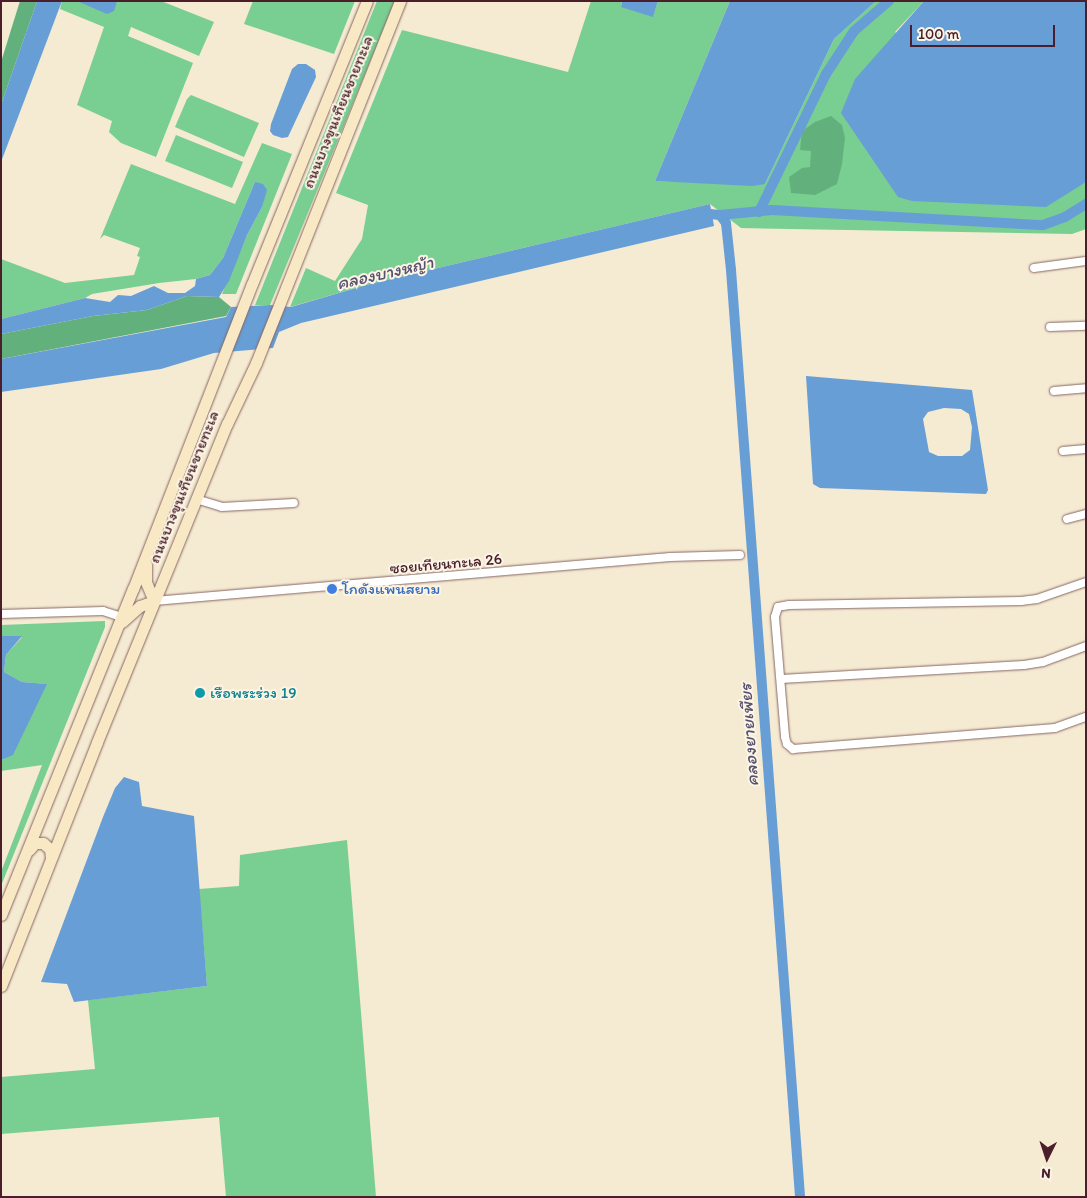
<!DOCTYPE html>
<meta charset="utf-8">
<style>
body{margin:0}
#map{position:relative;width:1087px;height:1198px;overflow:hidden;background:#f5ead2;font-family:Itim,"Playpen Sans Thai",sans-serif}
div>[style]{position:absolute}
[style*='--x']{left:calc(var(--x)*1px);top:calc(var(--y)*1px);width:calc(var(--w)*1px);rotate:calc(var(--a)*1deg)}
.green>*{inset:0;background:#79ce92}
.forest>*{inset:0;background:#62b17c}
.water>*{inset:0;background:#679ed5}
.canal>*{height:10px;margin:-5px;padding:0 5px;transform-origin:5px;border-radius:5px;background:#679ed5}
.roads{filter:drop-shadow(0 0 1px #866665) drop-shadow(0 0 1px #866665)}
.street>*{height:8px;margin:-4px;padding:0 4px;transform-origin:4px;border-radius:4px;background:#fff}
.secondary>*{height:11px;margin:-5.5px;padding:0 5.5px;transform-origin:5.5px;border-radius:5.5px;background:#f8e8c3}
.dots>*{width:14px;height:14px;translate:-50% -50%;box-sizing:border-box;border:2px solid #fcf5e5;border-radius:50%}
span{translate:-50% -50%;white-space:nowrap;text-align:center;line-height:1.15;-webkit-text-stroke:4px #fcf5e5;paint-order:stroke}
.street-label{font-size:16px;color:#4a1f2b}
.shop-label{font-size:16px;color:#366cbe}
.left{translate:0 -50%;text-align:left}
.culture-label{font-size:16px;color:#0d838f}
.water-label{font-size:18px;color:#56526f;font-style:italic}
.frame{position:absolute;inset:0;border:2px solid #4a1f2b;pointer-events:none}
.north{position:absolute;left:1022px;top:1133px;width:50px;height:50px;-webkit-text-stroke:4px #fcf5e5;paint-order:stroke;rotate:184deg;font-size:14px;font-weight:700;line-height:20px;text-align:center;color:#4a1f2b}
.north::after{content:'';display:block;margin:auto;width:18px;height:22px;background:#4a1f2b;clip-path:polygon(50% 0,100% 100%,50% 72%,0 100%)}
.scale{position:absolute;left:910px;top:25px;width:145px;height:22px;box-sizing:border-box;border:2px solid #4a1f2b;border-top:0;padding-left:6px;font-size:15px;line-height:18px;white-space:nowrap;color:#4a1f2b;-webkit-text-stroke:4px #fcf5e5;paint-order:stroke}
</style>
<div id="map">
<div class="green">
<div style="clip-path:polygon(62px 1px,161px 1px,214px 22px,199px 56px,131px 27px,128px 36px,193px 63px,156px 157px,121px 143px,109px 132px,112px 121px,77px 105px,104px 27px,60px 9px)"></div>
<div style="clip-path:polygon(253px 1px,355px 1px,334px 54px,244px 24px)"></div>
<div style="clip-path:polygon(377px 1px,395px 1px,270px 305px,255px 305px)"></div>
<div style="clip-path:polygon(591px 1px,622px 1px,621px 6px,653px 16px,658px 1px,730px 1px,655px 181px,765px 184px,834px 39px,876px 1px,924px 1px,895px 32px,1066px 192px,1086px 182px,1086px 229px,1072px 234px,741px 228px,710px 204px,370px 284px,290px 307px,306px 268px,335px 281px,362px 239px,368px 205px,336px 193px,402px 30px,568px 72px)"></div>
<div style="clip-path:polygon(191px 95px,259px 123px,244px 157px,175px 127px,187px 99px)"></div>
<div style="clip-path:polygon(176px 135px,243px 162px,232px 188px,165px 161px)"></div>
<div style="clip-path:polygon(262px 143px,292px 154px,236px 294px,222px 294px,247px 235px,262px 207px,255px 182px,223px 258px,210px 275px,196px 279px,159px 283px,92px 294px,85px 298px,1px 319px,1px 259px,65px 283px,134px 275px,140px 257px,137px 256px,140px 248px,104px 235px,100px 239px,131px 164px,235px 204px)"></div>
<div style="clip-path:polygon(105px 621px,105px 627px,1px 886px,1px 872px,42px 765px,1px 771px,1px 760px,13px 754px,46px 684px,22px 682px,4px 672px,6px 655px,22px 637px,1px 636px,1px 625px)"></div>
<div style="clip-path:polygon(347px 840px,376px 1197px,226px 1197px,219px 1117px,1px 1134px,1px 1077px,95px 1069px,88px 1000px,207px 986px,199px 889px,239px 886px,240px 855px)"></div>
</div>
<div class="forest">
<div style="clip-path:polygon(20px 1px,37px 1px,1px 105px,1px 62px)"></div>
<div style="clip-path:polygon(831px 116px,842px 125px,845px 138px,842px 164px,837px 184px,815px 195px,791px 193px,789px 177px,802px 168px,810px 167px,811px 151px,800px 150px,802px 131px,815px 122px)"></div>
<div style="clip-path:polygon(187px 296px,219px 297px,231px 307px,226px 316px,1px 359px,1px 334px,93px 316px,147px 310px)"></div>
</div>
<div class="water">
<div style="clip-path:polygon(37px 1px,62px 1px,1px 162px,1px 105px)"></div>
<div style="clip-path:polygon(77px 1px,117px 1px,114px 11px,107px 14px)"></div>
<div style="clip-path:polygon(622px 1px,658px 1px,653px 17px,621px 7px)"></div>
<div style="clip-path:polygon(730px 1px,876px 1px,834px 39px,765px 184px,752px 186px,655px 181px)"></div>
<div style="clip-path:polygon(924px 1px,1086px 1px,1086px 182px,1046px 207px,912px 201px,898px 197px,841px 113px,855px 79px)"></div>
<div style="clip-path:polygon(298px 64px,306px 64px,315px 70px,316px 77px,288px 137px,282px 138px,273px 135px,270px 131px,271px 124px,292px 69px)"></div>
<div style="clip-path:polygon(255px 182px,263px 184px,267px 190px,262px 207px,247px 235px,229px 281px,219px 297px,187px 296px,147px 310px,93px 316px,1px 334px,1px 319px,85px 298px,110px 302px,118px 295px,131px 296px,154px 286px,168px 293px,185px 293px,195px 286px,196px 279px,210px 275px,223px 258px)"></div>
<div style="clip-path:polygon(710px 204px,714px 226px,301px 323px,279px 332px,273px 348px,214px 353px,161px 369px,1px 392px,1px 359px,226px 317px,231px 307px,270px 305px,291px 307px,370px 284px)"></div>
<div style="clip-path:polygon(evenodd,806px 376px,972px 390px,988px 490px,986px 494px,820px 488px,813px 484px,806px 376px,944px 408px,961px 409px,969px 414px,972px 427px,970px 450px,962px 456px,938px 456px,929px 452px,923px 419px,928px 412px,944px 408px)"></div>
<div style="clip-path:polygon(1px 636px,22px 636px,6px 655px,4px 672px,22px 682px,47px 684px,13px 755px,1px 760px)"></div>
<div style="clip-path:polygon(124px 777px,139px 782px,142px 806px,194px 816px,207px 986px,74px 1002px,67px 984px,41px 982px,103px 817px,115px 788px)"></div>
</div>
<div class="canal">
<div style="--x:759;--y:212;--w:153;--a:-64.1"></div>
<div style="--x:826;--y:74;--w:51;--a:-56.9"></div>
<div style="--x:854;--y:31;--w:46;--a:-40.6"></div>
<div style="--x:720;--y:215;--w:52;--a:-5.5"></div>
<div style="--x:772;--y:210;--w:271;--a:3.2"></div>
<div style="--x:1043;--y:225;--w:23;--a:-20"></div>
<div style="--x:1065;--y:217;--w:25;--a:-32"></div>
<div style="--x:700;--y:216;--w:10;--a:-11"></div>
<div style="--x:710;--y:214;--w:10;--a:6"></div>
<div style="--x:720;--y:215;--w:10;--a:53"></div>
<div style="--x:726;--y:223;--w:47;--a:83.9"></div>
<div style="--x:731;--y:270;--w:930;--a:85.74"></div>
</div>
<div class="roads">
<div class="street">
<div style="--x:1034;--y:268;--w:52;--a:-7.7"></div>
<div style="--x:1050;--y:327;--w:36;--a:-2"></div>
<div style="--x:1054;--y:391;--w:32;--a:-5"></div>
<div style="--x:1063;--y:451;--w:23;--a:-5"></div>
<div style="--x:196;--y:499;--w:27;--a:17"></div>
<div style="--x:222;--y:507;--w:72;--a:-3.2"></div>
<div style="--x:1067;--y:519;--w:20;--a:-15"></div>
<div style="--x:1086;--y:582;--w:52;--a:160.9"></div>
<div style="--x:1037;--y:599;--w:16;--a:173"></div>
<div style="--x:1021;--y:601;--w:232;--a:179"></div>
<div style="--x:789;--y:605;--w:11;--a:170"></div>
<div style="--x:778;--y:607;--w:10;--a:107"></div>
<div style="--x:775;--y:617;--w:120;--a:85.2"></div>
<div style="--x:785;--y:737;--w:7;--a:74"></div>
<div style="--x:787;--y:744;--w:8;--a:40"></div>
<div style="--x:793;--y:749;--w:263;--a:-4.6"></div>
<div style="--x:1055;--y:728;--w:33;--a:-20"></div>
<div style="--x:154;--y:601;--w:518;--a:-4.87"></div>
<div style="--x:670;--y:557;--w:70;--a:-1.6"></div>
<div style="--x:1;--y:614;--w:102;--a:-1.7"></div>
<div style="--x:103;--y:611;--w:19;--a:18"></div>
<div style="--x:781;--y:679;--w:243;--a:-3.3"></div>
<div style="--x:1024;--y:665;--w:19;--a:-9"></div>
<div style="--x:1043;--y:662;--w:46;--a:-20.4"></div>
</div>
<div class="secondary">
<div style="--x:122;--y:622;--w:24;--a:-42"></div>
<div style="--x:140;--y:606;--w:15;--a:-20"></div>
<div style="--x:154;--y:601;--w:21;--a:-113"></div>
<div style="--x:146;--y:582;--w:18;--a:-90"></div>
<div style="--x:29;--y:850;--w:9;--a:-49"></div>
<div style="--x:35;--y:843;--w:8;--a:0"></div>
<div style="--x:43;--y:843;--w:9;--a:41"></div>
<div style="--x:50;--y:849;--w:9;--a:84"></div>
<div style="--x:1;--y:915;--w:352;--a:-68"></div>
<div style="--x:133;--y:589;--w:327;--a:-68.7"></div>
<div style="--x:252;--y:284;--w:305;--a:-67.9"></div>
<div style="--x:1;--y:986;--w:262;--a:-68.5"></div>
<div style="--x:97;--y:742;--w:344;--a:-67.8"></div>
<div style="--x:227;--y:424;--w:68;--a:-64.6"></div>
<div style="--x:256;--y:363;--w:390;--a:-68.3"></div>
</div>
</div>
<div class="dots">
<div style="left:332px;top:589px;background:#3f7fe0"></div>
<div style="left:200px;top:693px;background:#0f9aa8"></div>
</div>
<div class="street-label">
<span style="left:338px;top:112px;rotate:-68deg">ถนนบางขุนเทียนชายทะเล</span>
<span style="left:184px;top:487px;rotate:-68deg">ถนนบางขุนเทียนชายทะเล</span>
<span style="left:446px;top:564px;rotate:-5deg">ซอยเทียนทะเล 26</span>
</div>
<div class="shop-label">
<span class="left" style="left:342px;top:589px">โกดังแพนสยาม</span>
</div>
<div class="culture-label">
<span class="left" style="left:210px;top:693px">เรือพระร่วง 19</span>
</div>
<div class="water-label">
<span style="left:385px;top:273px;rotate:-13deg">คลองบางหญ้า</span>
<span style="left:749px;top:735px;rotate:-94deg">คลองยายเพียร</span>
</div>
<div class="frame"></div>
<div class="north">N</div>
<div class="scale">100 m</div>
</div>
